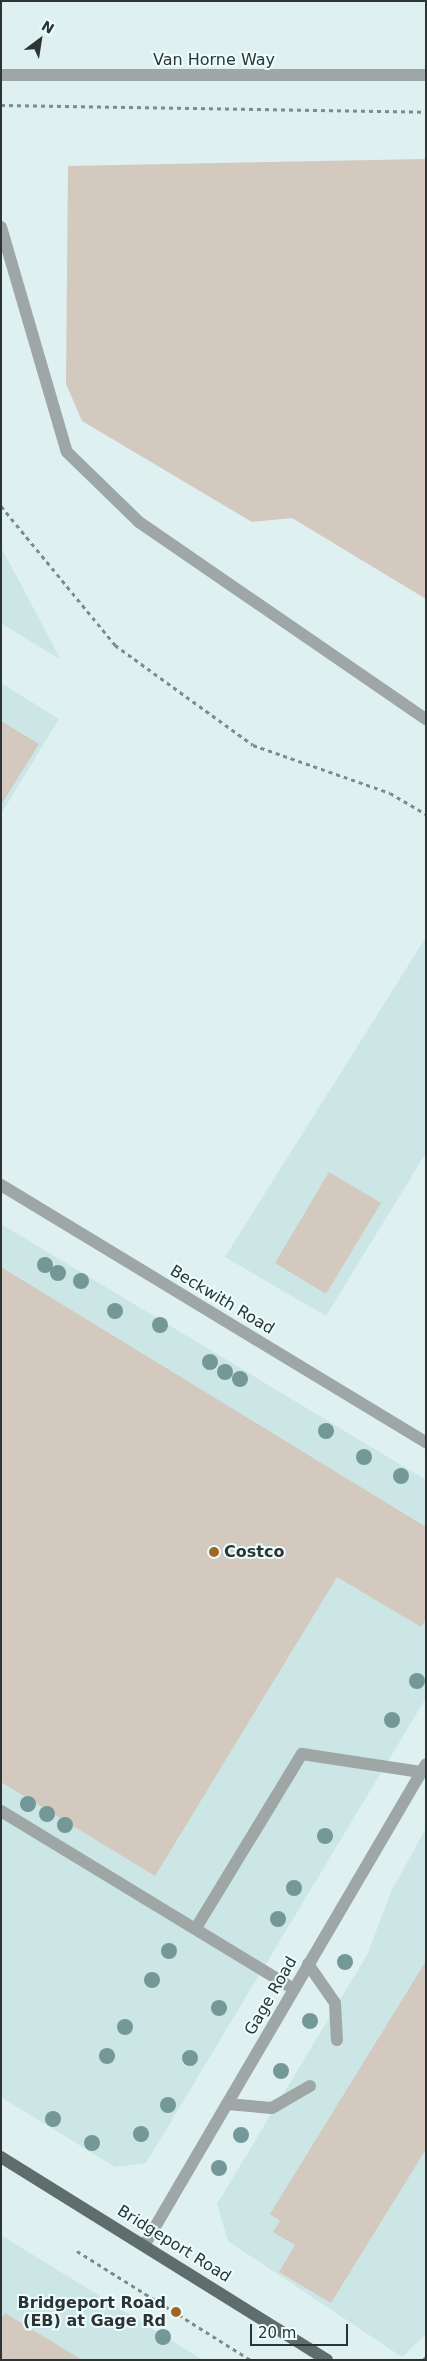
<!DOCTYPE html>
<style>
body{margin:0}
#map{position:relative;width:427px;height:2361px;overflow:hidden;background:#dff0f0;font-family:"DejaVu Sans",sans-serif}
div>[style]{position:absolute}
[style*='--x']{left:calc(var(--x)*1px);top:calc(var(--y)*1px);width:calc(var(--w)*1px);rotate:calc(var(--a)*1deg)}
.built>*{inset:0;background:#cce6e6}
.building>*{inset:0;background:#d3c9bf}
.path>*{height:3px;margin-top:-1.5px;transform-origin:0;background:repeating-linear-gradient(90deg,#7f8a8a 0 4px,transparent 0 8px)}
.service>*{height:12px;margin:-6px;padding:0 6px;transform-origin:6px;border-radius:6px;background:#9fa6a6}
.minor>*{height:12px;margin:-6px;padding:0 6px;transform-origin:6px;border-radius:6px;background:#9fa6a6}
.tertiary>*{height:12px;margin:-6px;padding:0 6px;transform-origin:6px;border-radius:6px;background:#9fa6a6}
.primary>*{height:12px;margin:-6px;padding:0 6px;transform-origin:6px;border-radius:6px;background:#606d6d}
.trees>*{width:16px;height:16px;margin:-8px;border-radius:50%;background:#749798}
.dots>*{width:14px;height:14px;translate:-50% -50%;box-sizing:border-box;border:2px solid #ecfdfd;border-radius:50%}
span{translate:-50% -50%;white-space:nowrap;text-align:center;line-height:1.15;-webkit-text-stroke:4px #ecfdfd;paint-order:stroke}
.street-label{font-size:16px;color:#2e3434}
.poi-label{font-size:16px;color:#2e3434;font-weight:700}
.left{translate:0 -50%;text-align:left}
.right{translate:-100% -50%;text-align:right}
.frame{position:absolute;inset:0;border:2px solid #2e3434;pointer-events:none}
.north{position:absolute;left:15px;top:15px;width:50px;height:50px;-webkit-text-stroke:4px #ecfdfd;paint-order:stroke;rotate:31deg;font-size:14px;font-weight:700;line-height:20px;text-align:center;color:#2e3434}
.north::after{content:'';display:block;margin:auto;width:18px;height:22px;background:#2e3434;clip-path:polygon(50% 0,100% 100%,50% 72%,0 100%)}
.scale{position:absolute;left:250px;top:2324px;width:98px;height:22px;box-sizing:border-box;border:2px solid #2e3434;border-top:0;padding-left:6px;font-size:15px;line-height:18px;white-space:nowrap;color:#2e3434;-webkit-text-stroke:4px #ecfdfd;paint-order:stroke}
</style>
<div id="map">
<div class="built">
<div style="clip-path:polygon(1px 547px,61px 660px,1px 623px)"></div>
<div style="clip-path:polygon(1px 683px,59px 719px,1px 814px)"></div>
<div style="clip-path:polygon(426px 937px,426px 1153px,326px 1316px,225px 1257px)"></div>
<div style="clip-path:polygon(1px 1224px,426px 1480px,426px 1698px,146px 2163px,115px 2167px,1px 2097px)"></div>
<div style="clip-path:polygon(426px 1828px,426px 2334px,402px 2357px,228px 2241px,217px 2204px,367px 1955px,391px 1892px)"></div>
<div style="clip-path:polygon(1px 2235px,203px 2360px,1px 2360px)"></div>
</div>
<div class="building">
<div style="clip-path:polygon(426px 159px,426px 599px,292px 518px,252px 522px,82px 421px,66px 384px,68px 166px)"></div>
<div style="clip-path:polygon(1px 721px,39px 744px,1px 805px)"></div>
<div style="clip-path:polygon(329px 1172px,381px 1203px,326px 1294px,275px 1263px)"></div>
<div style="clip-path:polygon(1px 1267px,426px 1527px,426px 1619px,421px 1627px,337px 1577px,155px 1876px,1px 1782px)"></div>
<div style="clip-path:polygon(426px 1961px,426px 2149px,331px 2303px,279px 2272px,295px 2245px,273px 2232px,280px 2221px,270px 2214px)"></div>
<div style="clip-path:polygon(5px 2313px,82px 2360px,1px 2360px,1px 2319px)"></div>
</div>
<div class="path">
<div style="--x:1;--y:105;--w:425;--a:0.9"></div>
<div style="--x:1;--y:506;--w:180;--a:50.6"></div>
<div style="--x:115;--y:645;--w:170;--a:35.9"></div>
<div style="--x:253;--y:745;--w:145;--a:19.3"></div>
<div style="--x:390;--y:793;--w:42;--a:30.3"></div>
<div style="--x:77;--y:2251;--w:205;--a:32.1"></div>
<div style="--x:423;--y:2360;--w:4;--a:-45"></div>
</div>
<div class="service">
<div style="--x:1;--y:227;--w:234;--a:73.7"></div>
<div style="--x:67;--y:452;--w:100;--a:44.2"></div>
<div style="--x:139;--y:522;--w:348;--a:34.5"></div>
<div style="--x:1;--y:1811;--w:343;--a:31.3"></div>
<div style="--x:196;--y:1928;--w:204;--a:-58.7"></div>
<div style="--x:302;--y:1754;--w:120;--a:8.6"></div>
<div style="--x:308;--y:1964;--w:47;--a:55.3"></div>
<div style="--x:335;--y:2003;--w:37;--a:87"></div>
<div style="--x:227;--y:2104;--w:45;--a:5.1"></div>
<div style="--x:272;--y:2108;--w:44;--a:-30.1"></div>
</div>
<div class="minor">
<div style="--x:1;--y:1185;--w:497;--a:31.2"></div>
<div style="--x:145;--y:2244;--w:556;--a:-59.65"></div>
</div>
<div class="tertiary">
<div style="--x:1;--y:75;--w:425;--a:0"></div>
</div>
<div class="primary">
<div style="--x:1;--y:2157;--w:384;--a:31.9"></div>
</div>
<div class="trees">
<div style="left:45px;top:1265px"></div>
<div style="left:58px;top:1273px"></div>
<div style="left:81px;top:1281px"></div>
<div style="left:115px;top:1311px"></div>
<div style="left:160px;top:1325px"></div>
<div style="left:210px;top:1362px"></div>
<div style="left:225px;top:1372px"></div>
<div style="left:240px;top:1379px"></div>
<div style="left:326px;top:1431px"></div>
<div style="left:364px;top:1457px"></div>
<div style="left:401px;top:1476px"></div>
<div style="left:417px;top:1681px"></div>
<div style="left:392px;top:1720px"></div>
<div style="left:28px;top:1804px"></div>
<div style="left:47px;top:1814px"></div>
<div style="left:65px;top:1825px"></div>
<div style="left:325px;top:1836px"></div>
<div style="left:294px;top:1888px"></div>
<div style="left:278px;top:1919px"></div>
<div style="left:169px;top:1951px"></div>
<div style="left:345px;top:1962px"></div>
<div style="left:152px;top:1980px"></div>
<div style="left:219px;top:2008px"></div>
<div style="left:310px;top:2021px"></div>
<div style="left:125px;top:2027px"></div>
<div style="left:107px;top:2056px"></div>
<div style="left:190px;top:2058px"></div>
<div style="left:281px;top:2071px"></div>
<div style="left:168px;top:2105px"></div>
<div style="left:53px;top:2119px"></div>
<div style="left:141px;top:2134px"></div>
<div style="left:241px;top:2135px"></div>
<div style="left:92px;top:2143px"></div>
<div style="left:219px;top:2168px"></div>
<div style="left:163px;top:2337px"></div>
</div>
<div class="dots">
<div style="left:214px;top:1552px;background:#a16627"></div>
<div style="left:176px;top:2312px;background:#a16627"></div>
</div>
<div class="street-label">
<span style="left:214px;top:60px">Van Horne Way</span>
<span style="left:222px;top:1300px;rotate:31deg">Beckwith Road</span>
<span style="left:271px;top:1996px;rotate:-60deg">Gage Road</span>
<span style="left:174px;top:2244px;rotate:32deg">Bridgeport Road</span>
</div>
<div class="poi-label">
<span class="left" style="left:224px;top:1552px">Costco</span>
<span class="right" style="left:166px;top:2312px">Bridgeport Road<br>(EB) at Gage Rd</span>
</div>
<div class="frame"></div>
<div class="north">N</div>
<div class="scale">20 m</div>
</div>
